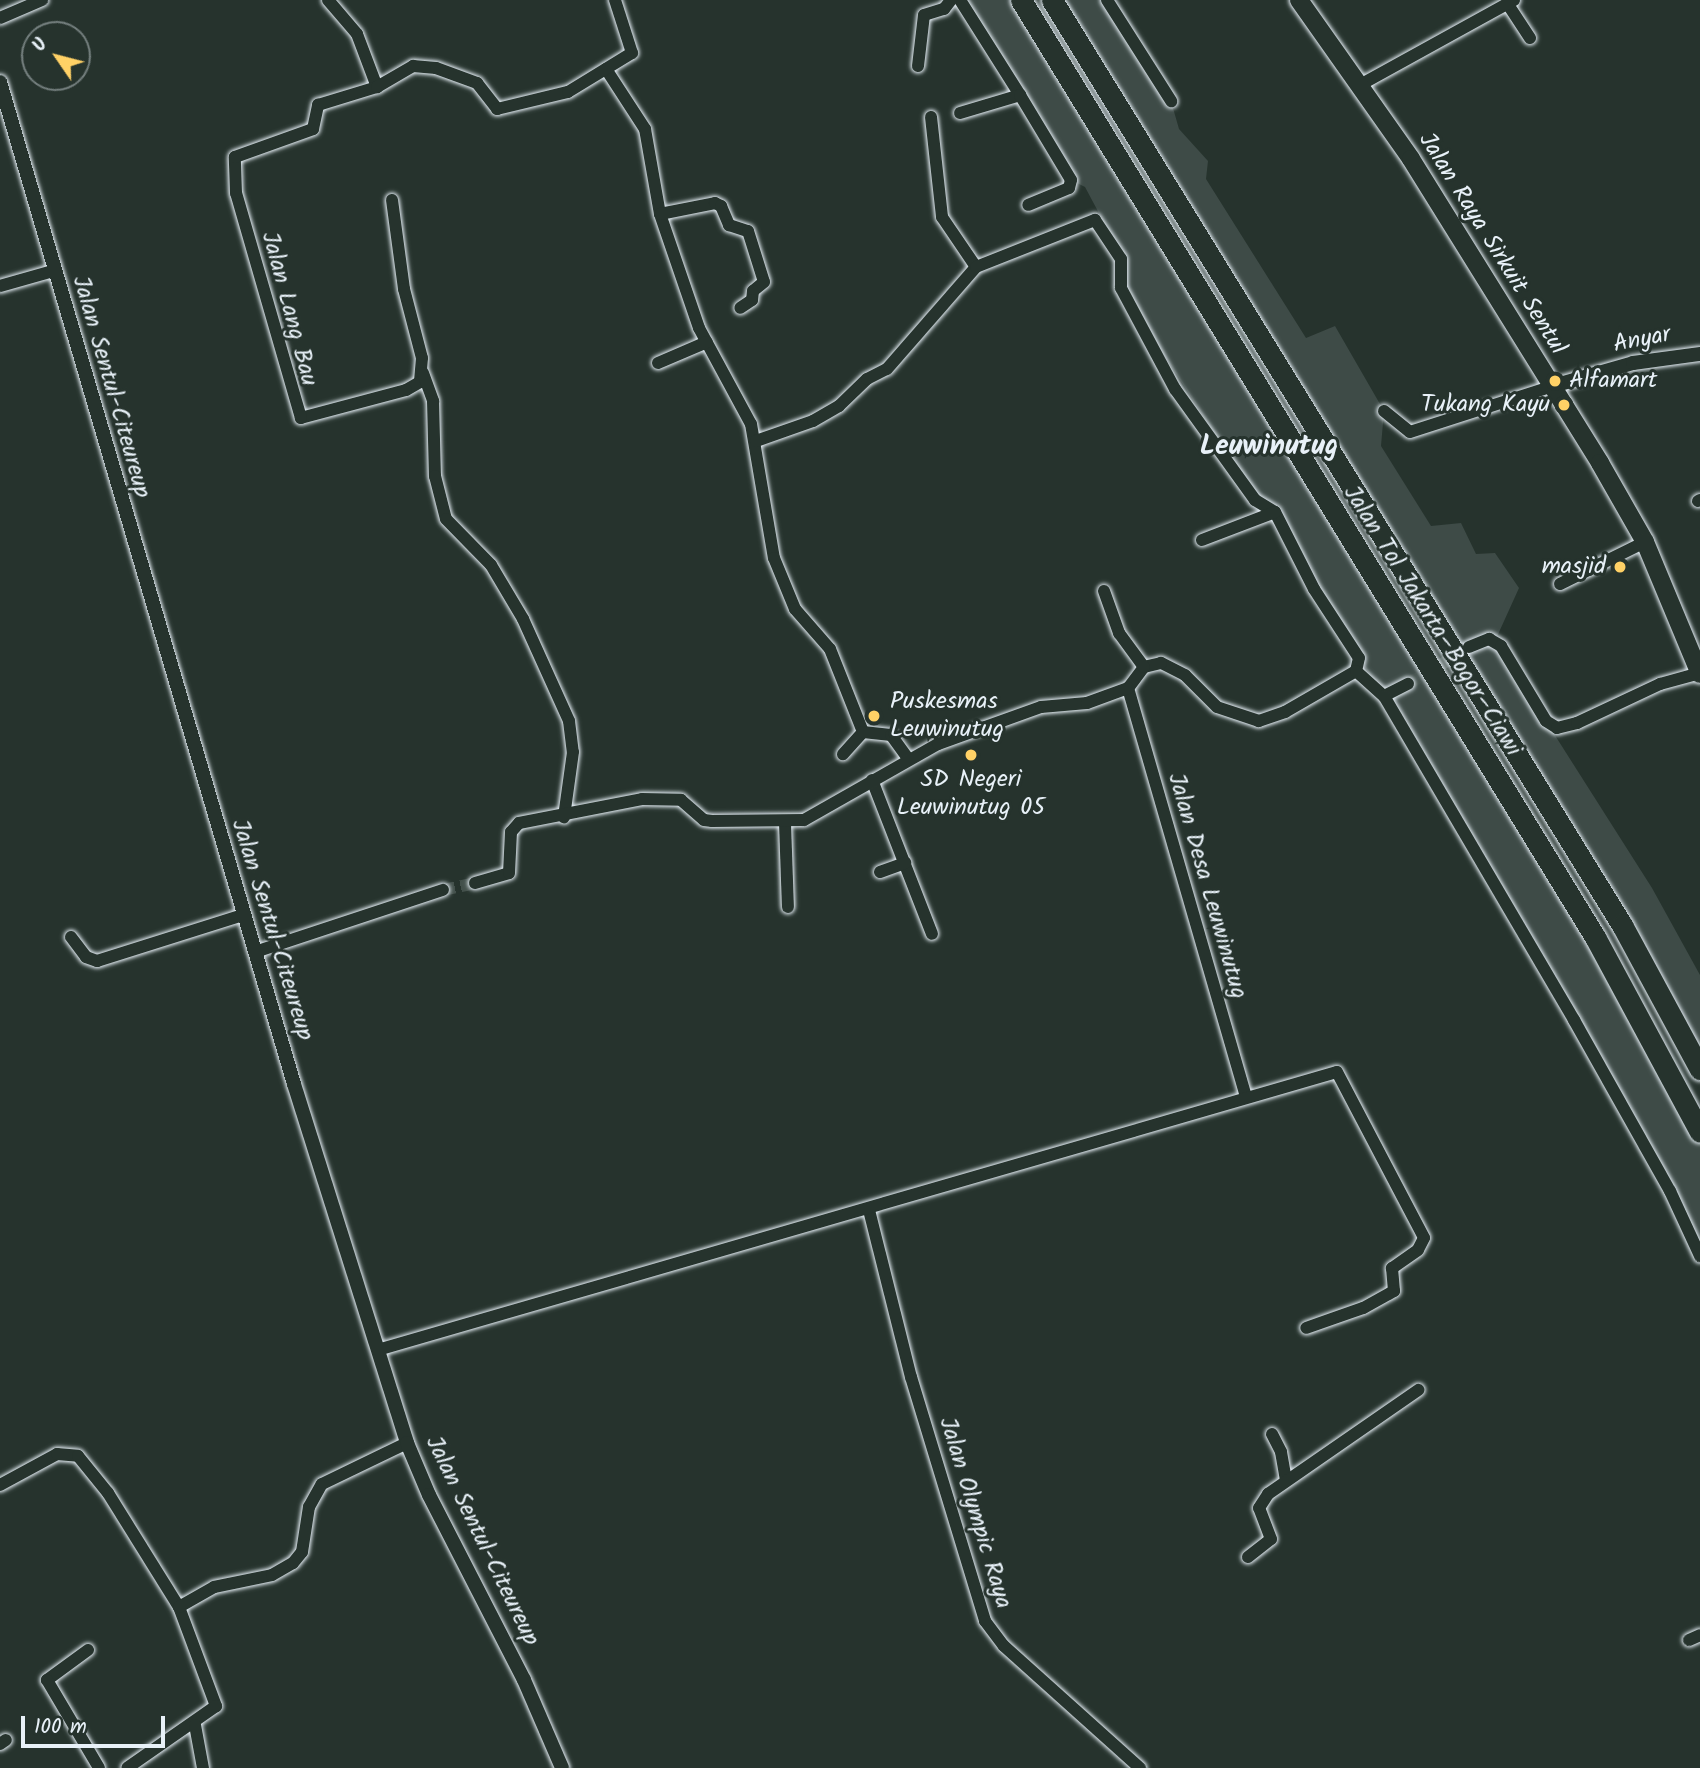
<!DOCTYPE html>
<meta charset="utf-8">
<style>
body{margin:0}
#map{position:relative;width:1700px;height:1768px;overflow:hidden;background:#26332d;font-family:Kalam,sans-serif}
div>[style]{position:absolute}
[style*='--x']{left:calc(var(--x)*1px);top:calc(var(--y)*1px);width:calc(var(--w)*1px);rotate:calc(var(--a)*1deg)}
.green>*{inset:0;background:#3e4b47}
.minor-tunnel>*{height:12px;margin-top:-6px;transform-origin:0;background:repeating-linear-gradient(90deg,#43504b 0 12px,transparent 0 18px)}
.roads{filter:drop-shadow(0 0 2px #e8f1f8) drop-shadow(0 0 2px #e8f1f8)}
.minor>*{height:12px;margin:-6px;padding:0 6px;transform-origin:6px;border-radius:6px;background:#26332d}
.tertiary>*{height:14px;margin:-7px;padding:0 7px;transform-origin:7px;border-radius:7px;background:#26332d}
.primary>*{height:18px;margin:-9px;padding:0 9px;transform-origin:9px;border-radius:9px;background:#26332d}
.motorway>*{height:21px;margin:-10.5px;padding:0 10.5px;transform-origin:10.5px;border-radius:10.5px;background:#26332d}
.dots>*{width:19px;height:19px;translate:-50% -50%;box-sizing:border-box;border:4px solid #26332d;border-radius:50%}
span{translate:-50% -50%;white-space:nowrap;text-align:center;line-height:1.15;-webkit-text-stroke:6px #26332d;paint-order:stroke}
.street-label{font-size:24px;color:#e8f1f8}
.poi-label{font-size:24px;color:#e8f1f8}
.left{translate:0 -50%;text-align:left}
.right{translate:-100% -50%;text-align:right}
.quarter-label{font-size:28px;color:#e8f1f8;font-weight:700}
.north{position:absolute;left:21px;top:21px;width:70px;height:70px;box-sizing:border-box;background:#26332d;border:2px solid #747f7e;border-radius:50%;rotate:305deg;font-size:19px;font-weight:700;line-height:28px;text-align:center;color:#e8f1f8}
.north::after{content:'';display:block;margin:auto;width:24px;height:32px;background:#ffd166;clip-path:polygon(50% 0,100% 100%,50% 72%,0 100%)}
.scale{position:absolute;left:21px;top:1716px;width:144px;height:32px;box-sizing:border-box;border:4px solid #e8f1f8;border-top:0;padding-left:9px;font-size:21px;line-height:24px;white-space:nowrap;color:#e8f1f8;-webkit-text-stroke:5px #26332d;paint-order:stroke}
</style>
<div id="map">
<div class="green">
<div style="clip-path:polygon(962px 0,1021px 0,1700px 1132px,1700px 1256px,1412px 740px,1121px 288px,1122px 266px,1095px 220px,1101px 217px,1085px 187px,1071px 180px)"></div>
<div style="clip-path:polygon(1052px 0,1107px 0,1171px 101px,1179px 129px,1208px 161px,1206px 179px,1306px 338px,1335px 326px,1384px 411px,1381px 446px,1431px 526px,1461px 523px,1476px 554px,1495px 553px,1519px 588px,1495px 641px,1652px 888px,1700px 975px,1700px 1069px)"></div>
</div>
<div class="minor-tunnel">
<div style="--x:1408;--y:684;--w:59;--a:-30.5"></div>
<div style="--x:443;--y:890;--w:33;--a:-12"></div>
</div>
<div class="roads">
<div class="minor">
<div style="--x:328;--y:0;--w:45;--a:49.5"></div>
<div style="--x:357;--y:34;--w:57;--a:69.3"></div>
<div style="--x:960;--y:0;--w:112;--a:57.7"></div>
<div style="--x:1107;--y:0;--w:120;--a:57.6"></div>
<div style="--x:1507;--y:3;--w:42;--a:56.7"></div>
<div style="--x:0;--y:18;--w:46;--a:-23.2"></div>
<div style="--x:918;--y:66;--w:51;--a:-83.3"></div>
<div style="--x:924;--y:15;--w:21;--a:-17"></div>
<div style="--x:944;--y:9;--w:11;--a:-52"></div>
<div style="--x:606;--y:69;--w:72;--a:57"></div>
<div style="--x:645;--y:129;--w:86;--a:80"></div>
<div style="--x:660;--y:214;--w:120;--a:71.1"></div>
<div style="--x:699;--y:328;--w:109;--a:61.6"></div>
<div style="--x:751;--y:424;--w:136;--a:80.3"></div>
<div style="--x:774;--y:558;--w:55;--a:67.6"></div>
<div style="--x:795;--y:609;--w:53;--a:48.8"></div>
<div style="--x:830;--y:649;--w:89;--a:68.3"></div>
<div style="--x:863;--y:732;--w:30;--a:132"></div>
<div style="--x:1360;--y:85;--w:176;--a:-28.9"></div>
<div style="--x:960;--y:113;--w:63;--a:-16.7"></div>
<div style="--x:1020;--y:95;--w:99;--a:59"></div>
<div style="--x:1071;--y:180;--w:8;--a:104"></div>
<div style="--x:1069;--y:188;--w:44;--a:157.5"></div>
<div style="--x:931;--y:117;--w:101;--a:83.7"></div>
<div style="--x:942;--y:217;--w:60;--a:55.8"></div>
<div style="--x:392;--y:200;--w:90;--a:82.3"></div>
<div style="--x:404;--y:289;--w:71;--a:75.4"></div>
<div style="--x:422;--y:358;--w:24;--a:95"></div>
<div style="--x:420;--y:382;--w:16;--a:150"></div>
<div style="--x:406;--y:390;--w:109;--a:165.1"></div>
<div style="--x:301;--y:418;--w:234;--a:-106.1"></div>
<div style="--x:236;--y:193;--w:36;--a:-92"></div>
<div style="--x:235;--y:157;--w:83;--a:-19.7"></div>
<div style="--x:313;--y:129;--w:25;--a:-78"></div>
<div style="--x:318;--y:105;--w:62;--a:-17"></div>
<div style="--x:377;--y:87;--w:42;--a:-30.3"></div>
<div style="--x:413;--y:66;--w:23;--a:5"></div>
<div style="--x:436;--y:68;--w:44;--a:20.1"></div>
<div style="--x:477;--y:83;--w:33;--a:52"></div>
<div style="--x:497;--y:109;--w:73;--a:-13.5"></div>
<div style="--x:568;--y:92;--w:75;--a:-31.4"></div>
<div style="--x:632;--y:53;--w:56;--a:-107.8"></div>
<div style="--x:660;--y:214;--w:56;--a:-11.3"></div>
<div style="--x:715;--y:203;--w:7;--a:27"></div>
<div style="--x:721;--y:206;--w:21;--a:67"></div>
<div style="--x:729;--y:225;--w:20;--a:18"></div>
<div style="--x:748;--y:231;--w:53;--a:72.6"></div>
<div style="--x:764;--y:282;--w:14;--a:141"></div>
<div style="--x:753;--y:291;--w:9;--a:96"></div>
<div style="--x:752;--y:300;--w:14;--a:146"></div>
<div style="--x:0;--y:286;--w:55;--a:-15.8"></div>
<div style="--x:658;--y:363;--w:53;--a:-23.2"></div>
<div style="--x:423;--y:373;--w:30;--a:70"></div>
<div style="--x:433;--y:401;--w:75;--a:88.5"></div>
<div style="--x:435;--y:476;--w:44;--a:75.7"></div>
<div style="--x:446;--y:519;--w:64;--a:45.6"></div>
<div style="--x:491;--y:565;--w:63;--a:59.3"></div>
<div style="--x:523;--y:619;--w:112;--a:65.7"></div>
<div style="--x:569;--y:721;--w:31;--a:83"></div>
<div style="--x:573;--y:752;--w:66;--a:97.9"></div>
<div style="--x:1384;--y:411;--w:33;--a:39"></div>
<div style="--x:1410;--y:432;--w:150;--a:-17.8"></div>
<div style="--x:756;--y:441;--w:60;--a:-19.3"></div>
<div style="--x:813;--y:421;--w:30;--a:-30"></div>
<div style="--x:839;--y:406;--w:39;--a:-44"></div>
<div style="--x:867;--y:379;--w:22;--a:-27"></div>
<div style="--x:887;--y:369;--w:135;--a:-48.9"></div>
<div style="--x:976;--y:267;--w:128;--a:-21.6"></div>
<div style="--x:1095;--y:220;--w:47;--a:56.3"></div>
<div style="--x:1121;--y:259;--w:29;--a:90"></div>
<div style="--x:1121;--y:288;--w:115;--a:61.9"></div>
<div style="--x:1175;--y:389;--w:137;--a:54.2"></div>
<div style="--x:1255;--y:500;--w:23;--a:31"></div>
<div style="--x:1275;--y:512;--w:86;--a:63.1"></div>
<div style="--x:1314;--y:589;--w:82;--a:56.9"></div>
<div style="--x:1359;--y:658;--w:13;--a:103"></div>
<div style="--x:1356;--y:671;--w:82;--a:150"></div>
<div style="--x:1285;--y:712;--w:28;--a:161"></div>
<div style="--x:1259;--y:721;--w:44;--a:-161.6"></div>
<div style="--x:1217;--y:707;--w:45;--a:-135"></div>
<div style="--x:1185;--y:675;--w:27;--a:-153"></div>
<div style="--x:1161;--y:663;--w:17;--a:167"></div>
<div style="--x:1144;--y:667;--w:26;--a:127"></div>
<div style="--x:1128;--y:688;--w:425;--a:73.9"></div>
<div style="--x:1698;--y:501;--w:2;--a:-27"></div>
<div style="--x:1202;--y:540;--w:78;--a:-21"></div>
<div style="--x:1560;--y:584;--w:95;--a:-26.3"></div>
<div style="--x:1104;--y:591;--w:45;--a:70.3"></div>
<div style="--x:1119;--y:633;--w:42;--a:53.7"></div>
<div style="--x:1469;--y:647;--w:22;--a:-22"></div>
<div style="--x:1489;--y:639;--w:14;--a:30"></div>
<div style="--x:1501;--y:646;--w:87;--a:59"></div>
<div style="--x:1546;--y:721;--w:13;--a:32"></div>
<div style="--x:1557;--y:728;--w:21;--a:-14"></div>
<div style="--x:1577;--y:723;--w:92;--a:-25.2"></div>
<div style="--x:1660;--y:684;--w:41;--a:-15.4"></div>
<div style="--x:1356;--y:671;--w:38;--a:42"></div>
<div style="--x:1384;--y:696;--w:27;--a:-27"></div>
<div style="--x:1384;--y:696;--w:376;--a:59.6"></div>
<div style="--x:1574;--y:1020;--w:196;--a:60.7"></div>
<div style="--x:1670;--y:1191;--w:72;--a:65.2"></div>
<div style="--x:863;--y:732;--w:28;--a:6"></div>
<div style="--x:891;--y:735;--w:29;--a:54"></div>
<div style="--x:872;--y:780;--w:165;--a:68.7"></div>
<div style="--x:785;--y:823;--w:84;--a:88"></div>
<div style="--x:880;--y:872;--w:27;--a:-20"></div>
<div style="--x:475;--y:883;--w:35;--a:-16"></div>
<div style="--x:509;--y:873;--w:41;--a:-87.2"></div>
<div style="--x:511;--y:832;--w:12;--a:-48"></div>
<div style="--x:519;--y:823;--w:125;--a:-11"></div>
<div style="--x:642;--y:799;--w:39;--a:1"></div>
<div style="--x:681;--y:800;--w:30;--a:41"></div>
<div style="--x:704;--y:820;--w:8;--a:7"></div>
<div style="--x:712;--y:821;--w:92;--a:-0.6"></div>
<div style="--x:804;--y:820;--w:154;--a:-29.6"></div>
<div style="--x:938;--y:744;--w:109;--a:-19.8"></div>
<div style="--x:1041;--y:707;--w:46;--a:-5"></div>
<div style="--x:1087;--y:703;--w:44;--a:-20.1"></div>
<div style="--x:71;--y:937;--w:25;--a:53"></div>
<div style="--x:86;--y:957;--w:12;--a:20"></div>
<div style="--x:97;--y:961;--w:153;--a:-17.5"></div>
<div style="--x:255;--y:952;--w:198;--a:-18.3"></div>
<div style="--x:869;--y:1210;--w:172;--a:75.9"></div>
<div style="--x:911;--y:1377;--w:255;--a:73.1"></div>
<div style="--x:985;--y:1621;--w:31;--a:53"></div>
<div style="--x:1004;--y:1646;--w:183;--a:41.9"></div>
<div style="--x:381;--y:1349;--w:995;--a:-16.16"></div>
<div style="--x:1337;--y:1072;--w:187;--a:62.3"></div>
<div style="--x:1424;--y:1238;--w:13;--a:117"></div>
<div style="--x:1418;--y:1250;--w:32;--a:145"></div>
<div style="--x:1392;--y:1268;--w:23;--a:85"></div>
<div style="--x:1394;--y:1291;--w:35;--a:151"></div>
<div style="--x:1363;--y:1308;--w:60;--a:160.7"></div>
<div style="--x:1272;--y:1434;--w:20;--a:63"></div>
<div style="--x:1281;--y:1452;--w:29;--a:80"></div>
<div style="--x:0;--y:1485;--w:65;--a:-28.5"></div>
<div style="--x:57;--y:1454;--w:21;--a:5"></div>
<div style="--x:78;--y:1456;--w:48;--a:51"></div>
<div style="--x:108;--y:1493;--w:134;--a:58.1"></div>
<div style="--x:179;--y:1607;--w:106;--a:69.5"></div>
<div style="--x:216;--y:1706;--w:108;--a:145.1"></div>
<div style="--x:1248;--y:1557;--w:29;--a:-38"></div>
<div style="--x:1271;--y:1539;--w:33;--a:-111"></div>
<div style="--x:1259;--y:1508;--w:17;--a:-57"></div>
<div style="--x:1268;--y:1494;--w:183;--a:-34.7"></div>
<div style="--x:179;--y:1607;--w:40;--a:-29.7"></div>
<div style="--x:214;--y:1587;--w:59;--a:-11.7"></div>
<div style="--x:272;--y:1575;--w:24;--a:-30"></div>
<div style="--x:293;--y:1563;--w:14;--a:-51"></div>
<div style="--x:302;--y:1552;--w:46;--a:-81.2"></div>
<div style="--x:309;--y:1507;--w:26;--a:-61"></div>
<div style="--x:322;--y:1484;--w:94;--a:-25.8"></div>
<div style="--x:1689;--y:1640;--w:12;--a:-24"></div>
<div style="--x:88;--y:1650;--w:51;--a:143.8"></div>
<div style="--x:47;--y:1680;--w:102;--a:59.4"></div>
<div style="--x:195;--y:1725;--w:44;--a:79.5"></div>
<div style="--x:0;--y:1744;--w:7;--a:-34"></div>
</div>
<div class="tertiary">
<div style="--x:0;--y:82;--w:1044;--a:73.65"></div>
<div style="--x:294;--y:1084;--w:376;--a:72.5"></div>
<div style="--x:407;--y:1443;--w:56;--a:67.1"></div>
<div style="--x:429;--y:1495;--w:208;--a:62.8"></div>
<div style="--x:524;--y:1680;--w:96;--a:66.6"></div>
<div style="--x:1553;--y:386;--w:83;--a:-16"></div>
<div style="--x:1633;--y:363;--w:68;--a:-7.7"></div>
</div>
<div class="primary">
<div style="--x:1299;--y:0;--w:194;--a:54.8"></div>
<div style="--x:1411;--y:159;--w:358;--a:58.1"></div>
<div style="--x:1600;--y:463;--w:91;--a:60.3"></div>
<div style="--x:1645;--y:542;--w:143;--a:67.4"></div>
</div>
<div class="motorway">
<div style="--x:1021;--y:0;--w:1099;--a:58.51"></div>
<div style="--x:1595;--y:937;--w:221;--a:61.7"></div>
<div style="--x:1052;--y:0;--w:1087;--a:58.36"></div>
<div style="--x:1622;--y:925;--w:164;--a:61.6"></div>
</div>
</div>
<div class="dots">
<div style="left:1555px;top:381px;background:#ffd166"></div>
<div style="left:1564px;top:405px;background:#ffd166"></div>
<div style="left:1620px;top:567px;background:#ffd166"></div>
<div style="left:874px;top:716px;background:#ffd166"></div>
<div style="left:971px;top:755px;background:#ffd166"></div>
</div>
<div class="street-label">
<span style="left:1492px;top:244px;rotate:58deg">Jalan Raya Sirkuit Sentul</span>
<span style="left:289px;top:309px;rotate:75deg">Jalan Lang Bau</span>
<span style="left:1642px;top:340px;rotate:-11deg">Anyar</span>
<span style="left:111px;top:387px;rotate:74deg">Jalan Sentul-Citeureup</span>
<span style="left:1432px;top:621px;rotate:58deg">Jalan Tol Jakarta–Bogor–Ciawi</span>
<span style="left:1207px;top:886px;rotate:74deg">Jalan Desa Leuwinutug</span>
<span style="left:272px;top:930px;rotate:73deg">Jalan Sentul-Citeureup</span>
<span style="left:975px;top:1513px;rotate:73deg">Jalan Olympic Raya</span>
<span style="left:482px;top:1541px;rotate:64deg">Jalan Sentul-Citeureup</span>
</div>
<div class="poi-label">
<span class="left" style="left:1569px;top:381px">Alfamart</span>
<span class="right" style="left:1550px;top:405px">Tukang Kayu</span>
<span class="right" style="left:1606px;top:567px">masjid</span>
<span class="left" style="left:890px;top:716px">Puskesmas<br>Leuwinutug</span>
<span style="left:971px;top:794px">SD Negeri<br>Leuwinutug 05</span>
</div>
<div class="quarter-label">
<span style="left:1269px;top:447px">Leuwinutug</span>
</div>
<div class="north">U</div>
<div class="scale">100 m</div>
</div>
